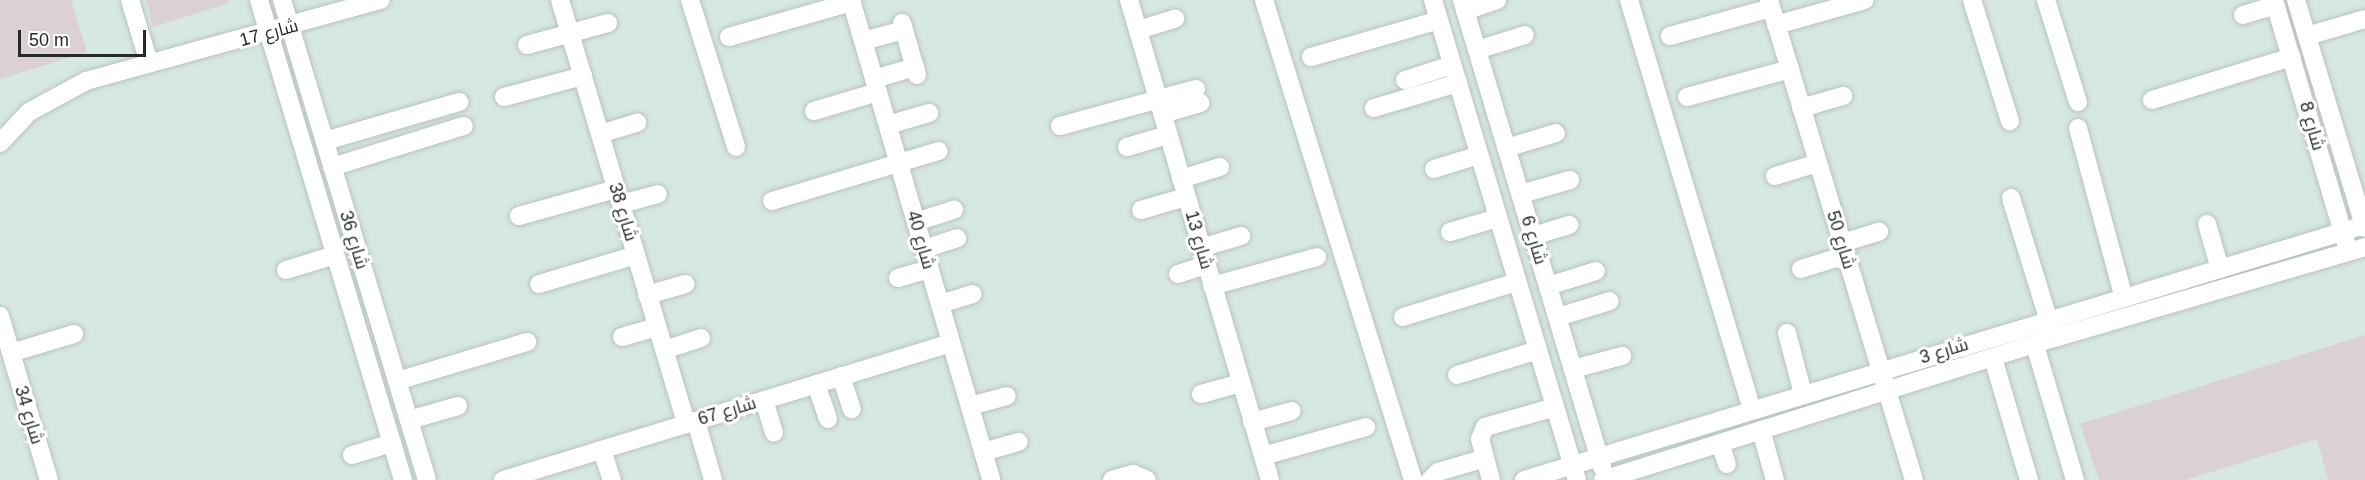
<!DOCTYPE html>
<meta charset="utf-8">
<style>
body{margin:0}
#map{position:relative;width:2365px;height:480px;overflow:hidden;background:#e7f1ed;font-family:Helvetica,Cairo,sans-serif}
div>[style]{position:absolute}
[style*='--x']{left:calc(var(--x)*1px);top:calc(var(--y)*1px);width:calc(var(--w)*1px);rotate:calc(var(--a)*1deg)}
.built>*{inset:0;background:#d6e8e0}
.building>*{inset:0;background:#dbd0d2}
.roads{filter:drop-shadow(0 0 2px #b9c3be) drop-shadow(0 0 2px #b9c3be)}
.minor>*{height:18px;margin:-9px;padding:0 9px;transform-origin:9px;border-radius:9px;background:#fff}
span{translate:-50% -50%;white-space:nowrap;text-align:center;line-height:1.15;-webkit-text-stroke:6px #fff;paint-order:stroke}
.street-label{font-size:18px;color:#262a28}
.scale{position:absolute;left:18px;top:30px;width:128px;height:27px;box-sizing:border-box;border:3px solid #262a28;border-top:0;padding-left:8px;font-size:18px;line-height:21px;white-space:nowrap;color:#262a28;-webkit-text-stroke:4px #fff;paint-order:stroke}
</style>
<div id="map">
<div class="built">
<div style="clip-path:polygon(0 0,2365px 0,2365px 480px,0 480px)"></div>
</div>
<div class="building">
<div style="clip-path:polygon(0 0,71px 0,87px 52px,0 79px)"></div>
<div style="clip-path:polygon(146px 0,229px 0,229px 3px,153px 27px)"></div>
<div style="clip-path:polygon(2365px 335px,2365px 480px,2328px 480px,2317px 439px,2186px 480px,2099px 480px,2080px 424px)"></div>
</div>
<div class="roads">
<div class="minor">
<div style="--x:130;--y:0;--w:66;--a:73.2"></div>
<div style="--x:259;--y:0;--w:501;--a:73.3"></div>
<div style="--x:282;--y:0;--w:501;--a:73.19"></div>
<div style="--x:560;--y:0;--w:442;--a:73.4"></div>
<div style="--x:690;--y:0;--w:154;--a:72.6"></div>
<div style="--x:851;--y:0;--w:500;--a:73.7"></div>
<div style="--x:1129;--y:0;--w:500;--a:73.63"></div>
<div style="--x:1264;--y:0;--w:503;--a:72.75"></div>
<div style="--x:1433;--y:0;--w:501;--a:73.3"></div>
<div style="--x:1462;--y:0;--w:488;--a:73.3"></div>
<div style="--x:1629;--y:0;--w:427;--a:73.3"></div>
<div style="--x:1769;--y:0;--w:501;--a:73.19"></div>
<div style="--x:1972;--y:0;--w:127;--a:72.6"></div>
<div style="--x:2046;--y:0;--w:107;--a:72.6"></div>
<div style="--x:2274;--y:0;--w:253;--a:73.5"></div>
<div style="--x:2296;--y:0;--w:238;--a:73.2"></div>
<div style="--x:1465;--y:11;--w:34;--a:-19"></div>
<div style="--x:2243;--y:15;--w:34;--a:-17"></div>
<div style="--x:902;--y:23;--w:54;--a:73.9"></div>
<div style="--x:1776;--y:25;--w:92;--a:-15.7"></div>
<div style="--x:1138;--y:30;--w:39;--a:-17"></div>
<div style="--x:1670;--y:36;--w:105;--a:-15.5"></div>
<div style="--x:2307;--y:36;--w:60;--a:-16.3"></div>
<div style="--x:729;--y:37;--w:128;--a:-15.9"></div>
<div style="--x:863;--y:41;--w:42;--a:-15"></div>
<div style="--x:527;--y:45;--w:84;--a:-15.2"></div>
<div style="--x:1477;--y:50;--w:50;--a:-17.4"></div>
<div style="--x:1311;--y:57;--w:133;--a:-16.1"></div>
<div style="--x:874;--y:79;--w:43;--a:-16.3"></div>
<div style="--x:1405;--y:80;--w:49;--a:-17.7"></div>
<div style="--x:504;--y:97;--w:82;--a:-14.9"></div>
<div style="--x:1687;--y:97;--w:107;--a:-15.2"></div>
<div style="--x:2152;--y:100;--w:146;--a:-17.1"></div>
<div style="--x:1374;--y:108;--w:88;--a:-16.6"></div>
<div style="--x:1801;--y:108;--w:44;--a:-15.9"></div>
<div style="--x:814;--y:111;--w:67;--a:-16.5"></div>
<div style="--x:1162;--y:114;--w:40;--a:-16"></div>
<div style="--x:888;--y:125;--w:43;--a:-16.3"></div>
<div style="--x:1060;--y:126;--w:141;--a:-15.2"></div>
<div style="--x:2078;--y:128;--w:176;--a:74.9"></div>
<div style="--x:600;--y:134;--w:39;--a:-17"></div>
<div style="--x:325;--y:141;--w:140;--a:-16.2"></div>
<div style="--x:0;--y:143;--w:42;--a:-46.9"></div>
<div style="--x:29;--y:112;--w:65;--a:-28.5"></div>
<div style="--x:86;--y:81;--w:306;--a:-15.4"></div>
<div style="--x:1127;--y:147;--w:43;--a:-16.3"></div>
<div style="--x:1506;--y:148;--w:52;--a:-16.7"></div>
<div style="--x:332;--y:167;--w:138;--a:-17.3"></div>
<div style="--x:1434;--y:169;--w:47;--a:-17.3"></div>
<div style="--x:1775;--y:176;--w:45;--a:-16.8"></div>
<div style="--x:1181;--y:179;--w:41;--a:-17.1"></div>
<div style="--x:1521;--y:194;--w:51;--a:-15.9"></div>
<div style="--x:2011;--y:198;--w:139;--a:72.9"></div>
<div style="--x:772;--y:201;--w:174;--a:-16.7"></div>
<div style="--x:621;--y:204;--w:38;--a:-15"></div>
<div style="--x:1141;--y:210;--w:47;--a:-16.1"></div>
<div style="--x:519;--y:216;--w:101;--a:-15.6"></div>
<div style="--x:916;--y:222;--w:40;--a:-18"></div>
<div style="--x:2207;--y:224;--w:47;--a:73.9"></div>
<div style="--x:1450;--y:232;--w:50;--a:-16.3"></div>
<div style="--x:1533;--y:236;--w:38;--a:-17"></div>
<div style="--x:1842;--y:243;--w:39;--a:-17"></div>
<div style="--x:1201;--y:248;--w:42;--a:-16.7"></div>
<div style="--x:924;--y:249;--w:35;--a:-18"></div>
<div style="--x:1801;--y:269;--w:47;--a:-17.3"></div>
<div style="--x:286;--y:270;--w:51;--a:-17"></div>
<div style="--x:1178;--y:274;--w:29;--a:-18"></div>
<div style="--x:898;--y:278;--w:32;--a:-16"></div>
<div style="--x:539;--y:284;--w:101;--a:-16.6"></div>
<div style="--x:1212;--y:286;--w:109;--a:-15.4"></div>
<div style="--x:1548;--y:286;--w:50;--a:-17.4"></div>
<div style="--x:647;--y:295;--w:40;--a:-16"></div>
<div style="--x:940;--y:304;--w:34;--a:-17"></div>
<div style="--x:0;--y:316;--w:171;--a:73.4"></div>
<div style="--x:1403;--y:317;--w:119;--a:-17.1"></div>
<div style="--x:1558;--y:317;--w:54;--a:-17.1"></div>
<div style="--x:1787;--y:333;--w:63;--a:75.3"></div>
<div style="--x:622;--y:337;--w:36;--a:-16"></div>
<div style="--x:2035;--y:345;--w:141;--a:73.5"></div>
<div style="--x:664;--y:350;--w:39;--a:-18"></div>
<div style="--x:11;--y:353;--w:66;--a:-16.8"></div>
<div style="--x:1993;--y:358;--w:127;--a:73.6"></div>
<div style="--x:1573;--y:369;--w:51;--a:-14.9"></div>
<div style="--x:1457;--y:375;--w:85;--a:-17.2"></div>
<div style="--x:841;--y:376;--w:35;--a:72"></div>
<div style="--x:397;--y:381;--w:136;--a:-16.7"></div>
<div style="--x:816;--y:384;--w:37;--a:71"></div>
<div style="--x:1201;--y:394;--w:41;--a:-15.4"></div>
<div style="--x:764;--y:400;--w:34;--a:73"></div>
<div style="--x:970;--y:406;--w:38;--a:-15"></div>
<div style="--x:409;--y:420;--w:51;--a:-15.9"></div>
<div style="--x:696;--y:421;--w:61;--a:73.9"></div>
<div style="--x:1252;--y:422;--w:41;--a:-15.4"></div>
<div style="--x:1761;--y:430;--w:52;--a:74.4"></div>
<div style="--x:1720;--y:443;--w:22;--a:72"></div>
<div style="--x:602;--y:450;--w:32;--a:72"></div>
<div style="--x:983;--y:452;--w:37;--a:-16"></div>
<div style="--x:352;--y:455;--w:42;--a:-16.7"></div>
<div style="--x:1263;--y:456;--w:107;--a:-15.7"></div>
<div style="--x:503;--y:480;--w:468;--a:-17"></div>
<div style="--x:1112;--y:480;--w:22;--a:-16"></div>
<div style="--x:1133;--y:474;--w:15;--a:23"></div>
<div style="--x:1430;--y:480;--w:11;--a:-45"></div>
<div style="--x:1438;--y:472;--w:49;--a:-16.6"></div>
<div style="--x:1491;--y:480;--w:42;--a:-105"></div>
<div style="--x:1480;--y:439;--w:13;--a:-67"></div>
<div style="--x:1485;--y:427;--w:73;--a:-15.9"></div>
<div style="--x:1524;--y:480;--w:879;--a:-16.87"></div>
<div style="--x:1603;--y:480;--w:473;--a:-17.5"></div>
<div style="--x:2054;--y:338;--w:324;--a:-16.3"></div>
</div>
</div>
<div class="street-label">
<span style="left:269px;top:33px;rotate:-15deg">شارع 17</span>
<span style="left:2312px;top:126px;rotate:74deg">شارع 8</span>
<span style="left:623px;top:212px;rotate:73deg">شارع 38</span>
<span style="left:354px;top:240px;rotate:73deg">شارع 36</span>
<span style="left:921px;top:240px;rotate:74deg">شارع 40</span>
<span style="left:1199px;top:240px;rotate:74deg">شارع 13</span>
<span style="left:1534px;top:240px;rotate:73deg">شارع 6</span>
<span style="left:1841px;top:240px;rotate:73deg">شارع 50</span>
<span style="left:1944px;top:351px;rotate:-17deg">شارع 3</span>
<span style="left:727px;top:411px;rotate:-17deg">شارع 67</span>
<span style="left:29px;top:415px;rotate:73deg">شارع 34</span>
</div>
<div class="scale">50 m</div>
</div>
